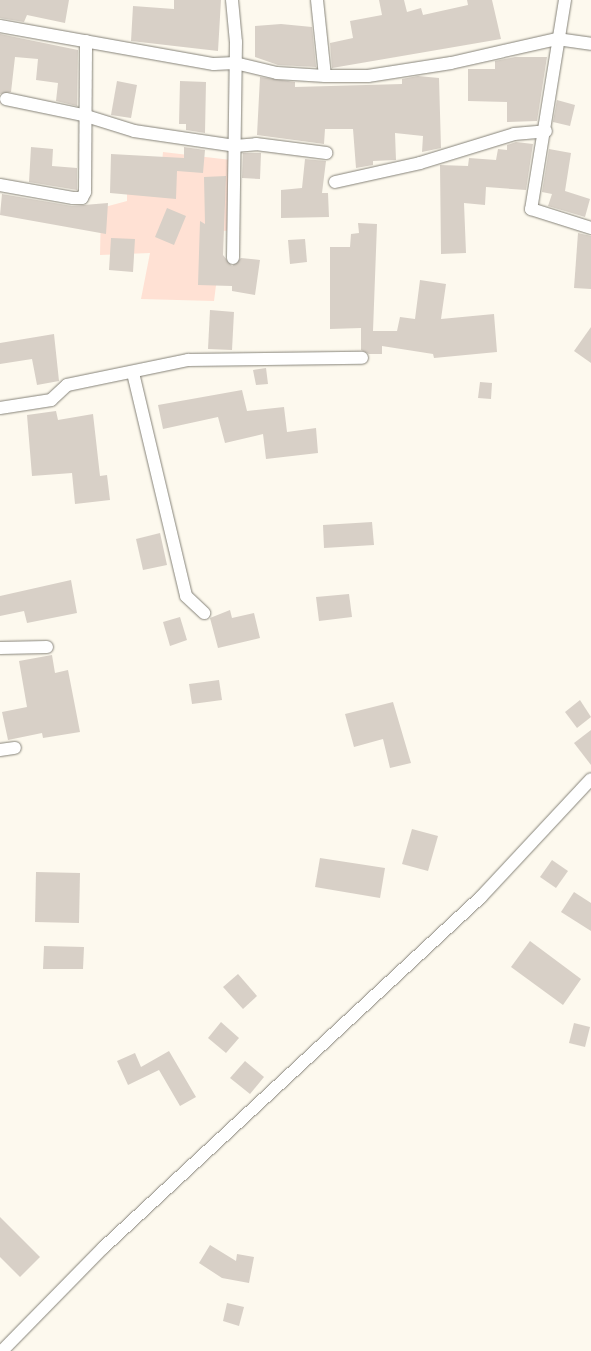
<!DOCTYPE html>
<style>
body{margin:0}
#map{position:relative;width:591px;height:1351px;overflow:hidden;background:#fdf9ee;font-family:"Nunito Sans",sans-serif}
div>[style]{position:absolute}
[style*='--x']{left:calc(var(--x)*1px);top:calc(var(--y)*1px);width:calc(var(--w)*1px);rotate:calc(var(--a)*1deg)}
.green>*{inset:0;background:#ffe1d4}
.building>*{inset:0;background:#d8d0c7}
.roads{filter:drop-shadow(0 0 1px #868379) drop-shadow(0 0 1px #868379)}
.minor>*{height:12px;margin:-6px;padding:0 6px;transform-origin:6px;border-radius:6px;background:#fff}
span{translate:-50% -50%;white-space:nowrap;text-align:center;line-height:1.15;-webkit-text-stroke:5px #fff;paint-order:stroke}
</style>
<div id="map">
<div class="green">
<div style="clip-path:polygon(163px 152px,231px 160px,236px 230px,223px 231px,214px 301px,141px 299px,150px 253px,100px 255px,101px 208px,127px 201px,127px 176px,161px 173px)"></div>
</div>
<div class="building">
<div style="clip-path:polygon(0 0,69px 0,65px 23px,27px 15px,24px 22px,0 18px)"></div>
<div style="clip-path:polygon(174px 0,221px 0,218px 51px,131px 41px,133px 6px,174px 9px)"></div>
<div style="clip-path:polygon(379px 0,404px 0,407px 12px,421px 8px,423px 15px,468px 5px,467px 0,492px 0,501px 39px,332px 68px,330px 43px,353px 38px,350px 21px,382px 15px)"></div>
<div style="clip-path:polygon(281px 24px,312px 27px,316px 67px,278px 65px,255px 57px,255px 26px)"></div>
<div style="clip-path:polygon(0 34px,78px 50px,77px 106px,56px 101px,58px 83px,36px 80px,38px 59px,15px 57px,11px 92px,0 94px)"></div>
<div style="clip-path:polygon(515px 57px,547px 57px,537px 121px,507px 122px,507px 102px,468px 101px,468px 69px,495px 69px,495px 61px)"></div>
<div style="clip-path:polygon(418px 76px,439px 78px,441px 148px,422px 152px,423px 136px,395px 133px,396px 160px,373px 161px,373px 165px,356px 168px,353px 129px,325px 129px,324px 144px,257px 135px,260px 77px,295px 82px,295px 87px,402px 84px,402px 79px)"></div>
<div style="clip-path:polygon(117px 81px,137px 85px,131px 118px,111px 115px)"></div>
<div style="clip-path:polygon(180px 81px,206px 82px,205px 133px,186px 130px,186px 124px,179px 124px)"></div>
<div style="clip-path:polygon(557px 100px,575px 105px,570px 126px,553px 122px)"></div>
<div style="clip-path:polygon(516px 142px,533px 144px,526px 190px,486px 187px,485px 205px,464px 203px,466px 253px,441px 254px,440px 165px,468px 166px,469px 158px,496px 160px,498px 149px,507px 150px,507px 145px)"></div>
<div style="clip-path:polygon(31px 147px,53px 149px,52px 166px,77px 168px,77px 190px,29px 182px)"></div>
<div style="clip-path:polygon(184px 147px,205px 150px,203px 173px,177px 171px,176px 199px,110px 193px,111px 154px,184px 158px)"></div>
<div style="clip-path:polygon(549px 149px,571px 153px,565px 191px,590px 199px,585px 217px,548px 206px,552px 194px,542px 192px)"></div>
<div style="clip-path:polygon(243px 153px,261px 153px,260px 179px,242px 178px)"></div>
<div style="clip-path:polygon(305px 159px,326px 161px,322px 193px,328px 193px,329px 217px,281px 218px,281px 190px,302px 188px)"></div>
<div style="clip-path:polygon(226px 176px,223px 255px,232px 266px,241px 258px,260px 260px,255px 295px,232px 291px,232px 286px,198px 285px,200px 221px,205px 224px,204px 177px)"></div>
<div style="clip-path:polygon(2px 194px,72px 206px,108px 203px,106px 234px,0 215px)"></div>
<div style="clip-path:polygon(167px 208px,186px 216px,174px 245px,155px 237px)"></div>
<div style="clip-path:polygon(358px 223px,377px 224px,373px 331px,397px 331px,400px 317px,415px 319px,420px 280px,446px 284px,441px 319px,494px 314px,497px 352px,434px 358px,433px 354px,382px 346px,382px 354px,369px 354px,361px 350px,361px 328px,330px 329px,330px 247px,350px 247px,351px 234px,359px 233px)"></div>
<div style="clip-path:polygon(578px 233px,591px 236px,591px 289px,574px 288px)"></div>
<div style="clip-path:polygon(111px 238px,135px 239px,133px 272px,109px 270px)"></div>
<div style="clip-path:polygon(305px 239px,307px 262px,290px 264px,288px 240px)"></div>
<div style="clip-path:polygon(210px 310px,234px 312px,232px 350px,208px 349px)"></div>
<div style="clip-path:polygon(591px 327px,591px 363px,574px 351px)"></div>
<div style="clip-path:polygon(54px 334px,59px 381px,37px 385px,32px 359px,0 364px,0 343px)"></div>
<div style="clip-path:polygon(266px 368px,268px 384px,256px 385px,253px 370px)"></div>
<div style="clip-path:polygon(480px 382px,492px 383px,491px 399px,478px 398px)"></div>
<div style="clip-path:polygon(242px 390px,247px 411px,284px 407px,287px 432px,316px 428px,318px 453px,266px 459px,263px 434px,225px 443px,218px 417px,163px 429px,158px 405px)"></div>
<div style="clip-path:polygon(56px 411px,58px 420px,93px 414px,100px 476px,107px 475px,110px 500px,75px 504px,72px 473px,32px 476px,27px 415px)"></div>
<div style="clip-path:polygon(372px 522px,374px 545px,324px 548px,323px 525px)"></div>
<div style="clip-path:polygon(160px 533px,167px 565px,143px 570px,136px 539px)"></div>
<div style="clip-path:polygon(71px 580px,77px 613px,27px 623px,24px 611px,0 616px,0 596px)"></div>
<div style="clip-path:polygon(349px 594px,352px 617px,319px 621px,316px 597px)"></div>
<div style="clip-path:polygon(230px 610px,232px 618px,254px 613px,260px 638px,218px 648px,210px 618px)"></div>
<div style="clip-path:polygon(180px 617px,187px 640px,170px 646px,163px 622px)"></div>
<div style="clip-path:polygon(52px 655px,55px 673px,68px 670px,80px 732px,43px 738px,42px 733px,8px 740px,2px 712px,27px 707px,19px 661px)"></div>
<div style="clip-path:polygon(219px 680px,222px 700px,192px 704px,189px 684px)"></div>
<div style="clip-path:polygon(580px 700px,591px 717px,577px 728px,565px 712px)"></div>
<div style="clip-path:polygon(393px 702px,411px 763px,390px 768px,383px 739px,354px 747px,345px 714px)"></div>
<div style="clip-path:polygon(591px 730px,591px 765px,574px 743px)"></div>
<div style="clip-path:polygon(412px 829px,438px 836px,428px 871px,402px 864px)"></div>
<div style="clip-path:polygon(320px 858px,385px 868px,380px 898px,315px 887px)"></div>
<div style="clip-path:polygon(552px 860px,568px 871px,556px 888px,540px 877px)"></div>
<div style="clip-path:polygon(36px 872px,80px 873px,79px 923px,35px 922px)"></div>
<div style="clip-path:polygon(574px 892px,591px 903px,591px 931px,561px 912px)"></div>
<div style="clip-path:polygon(530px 941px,581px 979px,563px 1005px,511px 967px)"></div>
<div style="clip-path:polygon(44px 946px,84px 947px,83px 969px,43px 969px)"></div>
<div style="clip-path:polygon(238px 974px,257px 996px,243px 1009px,223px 987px)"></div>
<div style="clip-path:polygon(221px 1022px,239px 1038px,226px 1053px,208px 1038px)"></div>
<div style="clip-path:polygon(574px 1023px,590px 1027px,585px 1047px,569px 1043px)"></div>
<div style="clip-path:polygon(169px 1051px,196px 1097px,180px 1106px,159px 1070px,128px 1085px,117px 1061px,135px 1053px,141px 1067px)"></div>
<div style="clip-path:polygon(245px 1061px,264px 1077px,250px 1094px,230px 1078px)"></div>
<div style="clip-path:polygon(0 1217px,40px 1257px,20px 1277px,0 1257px)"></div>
<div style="clip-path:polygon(210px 1245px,236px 1261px,237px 1254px,254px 1257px,249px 1283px,222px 1278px,199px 1263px)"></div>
<div style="clip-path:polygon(227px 1303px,244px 1307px,239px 1326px,223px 1321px)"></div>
</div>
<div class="roads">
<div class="minor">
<div style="--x:232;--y:0;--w:42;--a:84.6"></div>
<div style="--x:236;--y:42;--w:216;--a:90.8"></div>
<div style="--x:317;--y:0;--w:76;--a:84"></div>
<div style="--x:565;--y:0;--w:212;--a:99.2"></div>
<div style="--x:531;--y:209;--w:63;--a:17.6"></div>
<div style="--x:0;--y:26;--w:217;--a:10.1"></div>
<div style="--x:214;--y:64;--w:21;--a:-3"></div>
<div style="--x:235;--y:63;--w:43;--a:13.4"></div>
<div style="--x:277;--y:73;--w:48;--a:3.6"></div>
<div style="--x:325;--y:76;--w:43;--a:0"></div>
<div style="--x:368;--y:76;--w:84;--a:-8.9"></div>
<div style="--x:451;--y:63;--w:109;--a:-12.8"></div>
<div style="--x:557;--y:39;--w:34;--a:8"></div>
<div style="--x:6;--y:99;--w:79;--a:11.7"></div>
<div style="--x:83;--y:115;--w:53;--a:17.4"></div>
<div style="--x:134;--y:131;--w:102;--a:8.4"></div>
<div style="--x:235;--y:146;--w:21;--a:-5"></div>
<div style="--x:256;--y:144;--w:71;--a:7.3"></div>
<div style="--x:335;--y:182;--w:87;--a:-12.6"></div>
<div style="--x:420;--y:163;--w:98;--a:-17.1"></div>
<div style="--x:514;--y:134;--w:32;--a:-5"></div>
<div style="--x:0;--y:185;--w:74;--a:10.1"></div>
<div style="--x:73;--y:198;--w:9;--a:0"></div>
<div style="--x:82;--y:198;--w:7;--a:-63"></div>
<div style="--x:85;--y:192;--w:151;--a:-89.6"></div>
<div style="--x:133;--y:373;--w:229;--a:76.6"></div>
<div style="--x:186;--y:596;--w:25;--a:43"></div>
<div style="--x:0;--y:408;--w:52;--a:-8.9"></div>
<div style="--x:51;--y:400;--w:22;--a:-43"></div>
<div style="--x:67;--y:385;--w:124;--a:-11.7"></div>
<div style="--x:188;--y:360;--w:174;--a:-0.7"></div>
<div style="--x:0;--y:648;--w:47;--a:-1.2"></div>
<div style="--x:0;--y:750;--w:15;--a:-8"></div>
<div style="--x:2;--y:1351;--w:144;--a:-45.6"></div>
<div style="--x:103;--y:1248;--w:516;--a:-42.88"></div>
<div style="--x:481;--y:897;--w:161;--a:-47"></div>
</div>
</div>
</div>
